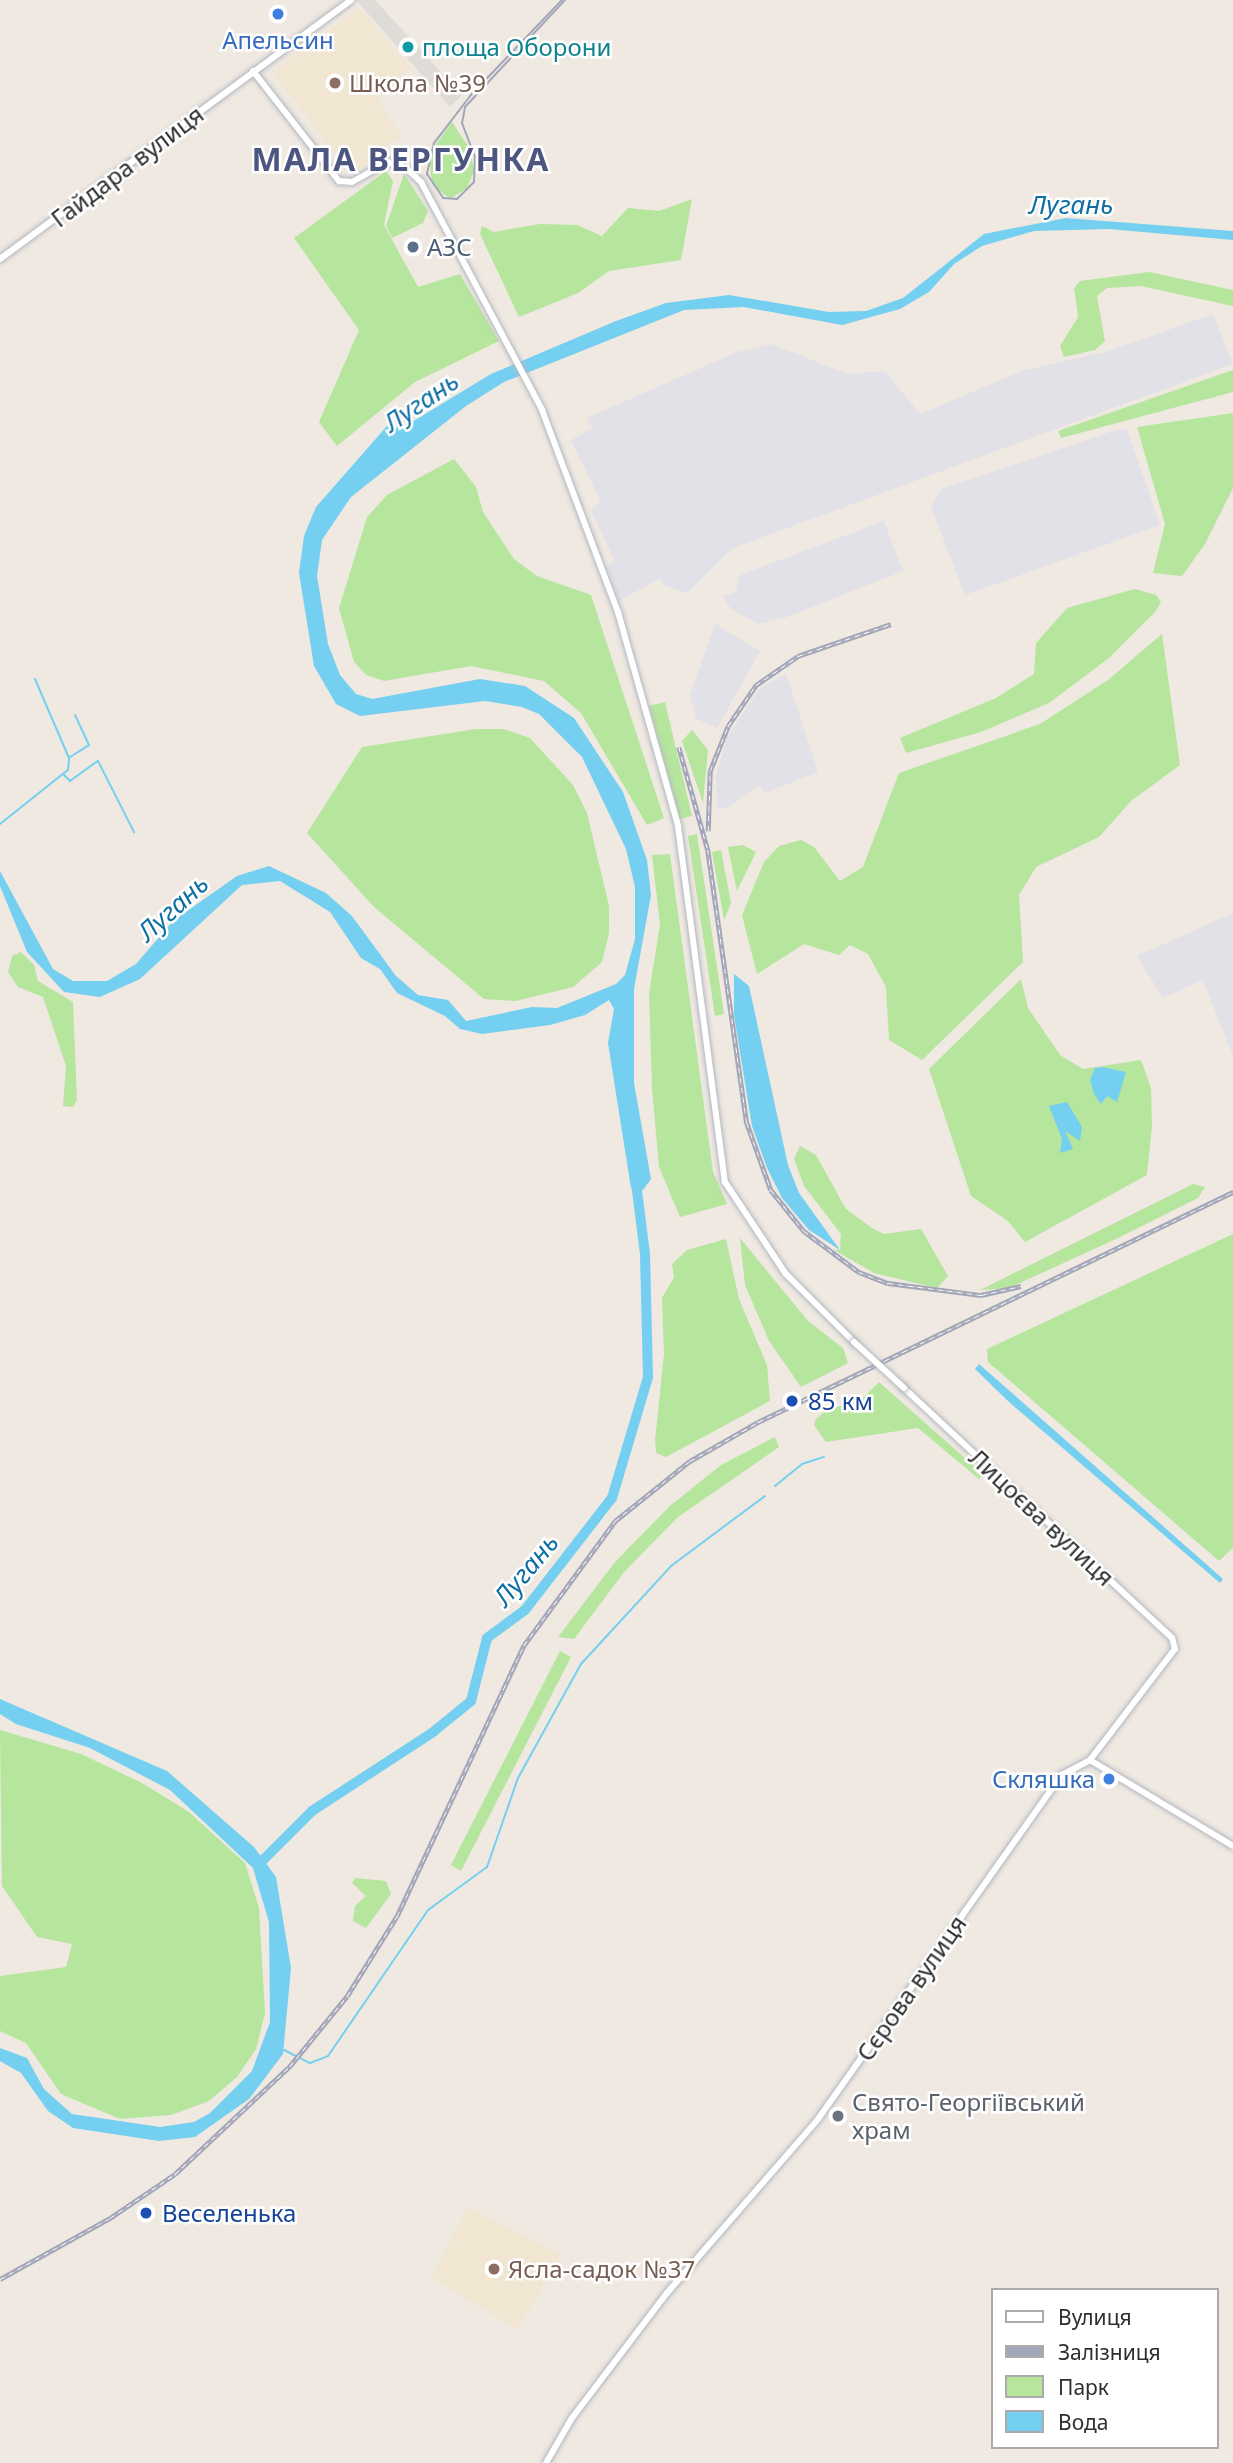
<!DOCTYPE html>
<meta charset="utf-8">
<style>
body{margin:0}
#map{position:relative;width:1233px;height:2463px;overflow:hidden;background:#efe9e1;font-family:"Noto Sans",sans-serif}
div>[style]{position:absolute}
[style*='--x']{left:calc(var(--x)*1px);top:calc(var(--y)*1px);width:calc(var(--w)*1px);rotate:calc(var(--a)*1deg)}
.industrial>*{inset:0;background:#e3e1e8}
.education>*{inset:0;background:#f0e6d1}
.green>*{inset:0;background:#b6e59e}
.plaza>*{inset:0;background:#dfdcd8}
.water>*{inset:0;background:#75cff0}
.stream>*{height:2px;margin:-1px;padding:0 1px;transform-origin:1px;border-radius:1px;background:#75cff0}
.river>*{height:10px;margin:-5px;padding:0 5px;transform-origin:5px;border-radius:5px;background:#75cff0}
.roads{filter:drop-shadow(0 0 2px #b4b7c1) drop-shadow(0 0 2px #b4b7c1)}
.minor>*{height:6px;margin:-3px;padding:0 3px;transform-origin:3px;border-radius:3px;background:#fff}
.tram>*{height:2px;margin:-1px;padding:0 1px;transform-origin:1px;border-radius:1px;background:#a3a6b8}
.rail>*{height:4.5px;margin-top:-2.25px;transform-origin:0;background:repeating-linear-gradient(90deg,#fff 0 5px,#a3a6b8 0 10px);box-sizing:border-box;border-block:2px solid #a3a6b8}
.bridges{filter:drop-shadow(0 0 2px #b4b7c1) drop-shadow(0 0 2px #b4b7c1)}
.minor-bridge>*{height:6px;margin:-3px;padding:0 3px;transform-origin:3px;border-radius:3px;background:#fff}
.dots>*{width:19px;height:19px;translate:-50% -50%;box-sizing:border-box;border:4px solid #fff;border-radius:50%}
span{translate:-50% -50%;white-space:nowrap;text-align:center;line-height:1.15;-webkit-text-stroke:5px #fff;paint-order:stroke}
.shop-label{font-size:24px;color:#366cbe}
.right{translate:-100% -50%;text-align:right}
.culture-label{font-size:24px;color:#0d838f}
.left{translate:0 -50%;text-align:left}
.education-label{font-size:24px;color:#785e54}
.street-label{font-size:24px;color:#2e2e2e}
.service-label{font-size:24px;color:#4e5e75}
.transit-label{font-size:24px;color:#164399}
.worship-label{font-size:24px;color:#5b616d}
.water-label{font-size:26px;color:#0d6fa3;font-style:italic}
.district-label{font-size:32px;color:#4d5680;font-weight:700;letter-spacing:2px}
.legend{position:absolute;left:991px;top:2288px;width:228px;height:161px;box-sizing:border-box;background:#fff;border:2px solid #ababab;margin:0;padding:9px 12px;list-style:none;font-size:21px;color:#2e2e2e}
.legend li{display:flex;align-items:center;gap:14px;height:35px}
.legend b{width:35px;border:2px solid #ababab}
</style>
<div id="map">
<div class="industrial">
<div style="clip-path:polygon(1213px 314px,1233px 364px,733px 548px,687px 593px,662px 585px,661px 578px,618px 601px,608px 565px,615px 561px,591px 511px,601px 502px,571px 440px,592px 428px,587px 418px,737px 352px,771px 344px,848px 374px,885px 371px,920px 414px,1022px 371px,1109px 351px)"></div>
<div style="clip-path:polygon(1119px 429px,1127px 429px,1160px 525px,965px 595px,931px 507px,941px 489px)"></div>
<div style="clip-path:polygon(884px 521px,903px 571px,787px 617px,758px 624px,731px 609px,723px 596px,736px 592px,740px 575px)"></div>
<div style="clip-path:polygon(715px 624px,760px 651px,717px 728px,696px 719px,690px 695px)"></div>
<div style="clip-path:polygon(786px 674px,818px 772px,765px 793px,758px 785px,728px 808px,717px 809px,716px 776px,727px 737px,760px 688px)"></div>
<div style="clip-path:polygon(1233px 913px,1233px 1056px,1203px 980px,1163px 998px,1137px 956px)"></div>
</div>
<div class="education">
<div style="clip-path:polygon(359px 7px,411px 68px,375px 94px,401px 136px,352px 174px,272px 72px)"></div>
<div style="clip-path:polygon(468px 2207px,561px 2253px,518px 2330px,432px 2278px)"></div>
</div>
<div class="green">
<div style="clip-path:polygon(452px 122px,470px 149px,474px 171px,467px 188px,450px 199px,432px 184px,430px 165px,431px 151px)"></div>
<div style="clip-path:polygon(386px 171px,393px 181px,384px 225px,418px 287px,460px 274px,499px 341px,415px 382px,337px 446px,319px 422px,359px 330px,294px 238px)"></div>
<div style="clip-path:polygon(404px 174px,428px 211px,423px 223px,392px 238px,386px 226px)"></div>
<div style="clip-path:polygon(692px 199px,681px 260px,609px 271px,578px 293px,519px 317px,480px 234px,482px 226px,494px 232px,540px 224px,577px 225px,602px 236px,628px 208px,659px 211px)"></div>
<div style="clip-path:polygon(1149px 272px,1233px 290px,1233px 306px,1141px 286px,1107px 288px,1097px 296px,1105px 341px,1095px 350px,1064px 357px,1060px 346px,1078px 317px,1074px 288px,1080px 281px)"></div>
<div style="clip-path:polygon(1233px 370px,1233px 392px,1061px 438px,1058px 431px)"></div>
<div style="clip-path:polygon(1233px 413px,1233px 488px,1205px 544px,1182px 576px,1153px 573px,1165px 524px,1137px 427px)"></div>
<div style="clip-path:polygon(454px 459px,476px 487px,483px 512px,514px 559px,537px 576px,591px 595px,664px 818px,647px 825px,581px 713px,544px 681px,471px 666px,384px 681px,366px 675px,354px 662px,339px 608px,367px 517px,387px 495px)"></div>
<div style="clip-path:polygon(1135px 589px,1156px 595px,1161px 602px,1156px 611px,1109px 658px,1049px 703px,981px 732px,906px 753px,900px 738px,996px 698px,1034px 674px,1036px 643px,1067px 608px)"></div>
<div style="clip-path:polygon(1162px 634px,1180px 765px,1131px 801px,1099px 837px,1036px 867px,1019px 895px,1023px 962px,922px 1060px,889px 1040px,886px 987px,868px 954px,850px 945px,839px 955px,804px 944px,757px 974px,742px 915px,764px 862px,779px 846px,801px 840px,814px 847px,840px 881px,863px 867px,899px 773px,1040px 724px,1108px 680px)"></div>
<div style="clip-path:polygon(665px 702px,692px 816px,680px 819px,649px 706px)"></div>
<div style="clip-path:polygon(476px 729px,504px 729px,530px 738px,573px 785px,587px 813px,609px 906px,609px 933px,602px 962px,573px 987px,516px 1001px,484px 999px,374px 907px,307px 833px,362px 747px)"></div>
<div style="clip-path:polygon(692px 730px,708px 750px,703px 803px,682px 741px)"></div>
<div style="clip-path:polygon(697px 834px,724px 1014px,715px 1016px,688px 836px)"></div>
<div style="clip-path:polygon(743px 845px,756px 852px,737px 891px,728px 847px)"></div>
<div style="clip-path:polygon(721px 850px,731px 903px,724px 920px,712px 852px)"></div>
<div style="clip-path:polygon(670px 854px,713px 1172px,727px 1204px,680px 1217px,659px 1167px,652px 1088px,649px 993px,660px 925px,652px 855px)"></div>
<div style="clip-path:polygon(21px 952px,34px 965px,38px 981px,73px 1002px,77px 1100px,73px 1107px,63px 1106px,66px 1066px,43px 997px,18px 987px,8px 972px,12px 956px)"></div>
<div style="clip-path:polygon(1021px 979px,1028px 1008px,1060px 1055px,1083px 1069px,1141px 1060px,1151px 1088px,1152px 1126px,1147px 1175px,1025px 1242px,1008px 1221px,971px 1196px,929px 1069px)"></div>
<div style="clip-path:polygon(800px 1146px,816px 1155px,846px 1209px,872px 1228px,884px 1234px,921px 1229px,948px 1276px,937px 1288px,874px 1273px,834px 1250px,840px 1250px,841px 1234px,804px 1186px,794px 1159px)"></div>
<div style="clip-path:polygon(1193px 1184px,1205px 1187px,1198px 1198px,1116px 1239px,1009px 1288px,980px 1290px)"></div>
<div style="clip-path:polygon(1233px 1234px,1233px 1548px,1219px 1561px,988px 1362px,987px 1349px)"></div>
<div style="clip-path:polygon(740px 1238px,808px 1321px,843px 1348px,848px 1363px,801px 1387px,769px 1341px,745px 1285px)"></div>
<div style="clip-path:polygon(726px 1239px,739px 1299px,767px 1365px,770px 1401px,666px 1457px,656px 1453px,655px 1440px,664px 1354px,662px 1298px,674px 1277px,672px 1264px,687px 1250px)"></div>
<div style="clip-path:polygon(879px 1382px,984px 1475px,979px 1479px,918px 1428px,826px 1442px,814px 1425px,816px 1419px,829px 1408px,858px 1403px)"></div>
<div style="clip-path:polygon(775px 1437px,779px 1447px,678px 1517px,625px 1571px,574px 1639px,558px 1637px,615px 1562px,670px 1506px,721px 1465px)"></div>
<div style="clip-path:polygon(560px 1651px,571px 1657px,461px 1871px,451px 1865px)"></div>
<div style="clip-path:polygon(0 1730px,81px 1754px,142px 1783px,189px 1812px,245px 1863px,259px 1908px,265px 2013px,256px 2049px,237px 2077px,209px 2101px,171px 2115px,120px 2119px,61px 2094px,26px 2043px,0 2031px,0 1976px,66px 1967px,72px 1944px,37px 1937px,2px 1886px)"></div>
<div style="clip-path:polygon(355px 1878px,386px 1881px,391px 1894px,366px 1928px,353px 1921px,355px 1906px,366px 1896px,352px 1883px)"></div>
</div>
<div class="plaza">
<div style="clip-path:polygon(356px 0,375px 0,462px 95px,450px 107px)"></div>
</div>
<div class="water">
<div style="clip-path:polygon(1066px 218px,1233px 231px,1233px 240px,1109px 229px,1034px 231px,982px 246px,954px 264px,929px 292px,900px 309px,842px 325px,744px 307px,684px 310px,504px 382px,466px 406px,351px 497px,322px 540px,317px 576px,328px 644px,340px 675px,356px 694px,372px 699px,480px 679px,525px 686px,574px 718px,623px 792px,647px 860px,651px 895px,634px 989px,634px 1083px,651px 1179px,643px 1190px,631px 1188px,608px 1043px,614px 1009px,609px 1000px,585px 1015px,550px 1025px,482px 1034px,460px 1029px,445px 1016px,397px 993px,380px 969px,361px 958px,330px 912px,280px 881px,242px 885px,140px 979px,100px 997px,64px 992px,27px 952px,0 886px,0 871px,53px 969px,73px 981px,107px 981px,136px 964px,173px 921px,237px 876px,269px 866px,326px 893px,352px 916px,396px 976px,418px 995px,448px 1000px,466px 1021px,532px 1007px,557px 1008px,616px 984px,625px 975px,635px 939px,635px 887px,626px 849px,582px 757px,539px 714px,522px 707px,485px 701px,360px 716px,336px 704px,314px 666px,299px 573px,304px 536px,316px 507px,387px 426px,402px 428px,491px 374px,616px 321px,666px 303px,729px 295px,829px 312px,866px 311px,903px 298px,984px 234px)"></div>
<div style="clip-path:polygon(734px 974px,749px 986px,788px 1165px,799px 1193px,840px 1250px,809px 1230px,782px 1198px,767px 1168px,752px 1126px,734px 1015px)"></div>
<div style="clip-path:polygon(1103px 1067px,1126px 1072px,1117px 1102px,1107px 1096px,1101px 1104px,1094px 1094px,1090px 1080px,1095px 1068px)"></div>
<div style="clip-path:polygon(1067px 1102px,1082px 1127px,1080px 1141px,1065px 1131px,1073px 1149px,1060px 1153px,1062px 1139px,1049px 1106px)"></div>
<div style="clip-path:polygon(979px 1364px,1223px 1579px,1220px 1583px,1009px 1402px,975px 1369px)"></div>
<div style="clip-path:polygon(0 1699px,167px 1771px,254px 1847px,276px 1877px,291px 1968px,283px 2054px,249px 2099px,195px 2137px,159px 2141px,73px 2128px,48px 2111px,21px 2073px,0 2061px,0 2048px,27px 2058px,44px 2089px,72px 2114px,160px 2127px,194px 2122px,210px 2113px,252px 2071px,270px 2022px,269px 1922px,253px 1868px,170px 1790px,90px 1748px,16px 1724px,0 1714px)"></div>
</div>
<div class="stream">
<div style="--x:70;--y:757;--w:22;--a:-32"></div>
<div style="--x:89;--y:745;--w:33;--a:-115"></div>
<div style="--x:63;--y:774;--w:10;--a:45"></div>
<div style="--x:70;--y:781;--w:34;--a:-36"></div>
<div style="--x:98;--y:761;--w:80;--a:63.1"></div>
<div style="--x:0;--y:824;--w:87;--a:-38.5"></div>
<div style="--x:68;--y:770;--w:12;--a:-85"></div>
<div style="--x:69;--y:758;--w:86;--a:-113.3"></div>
<div style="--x:775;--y:1486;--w:35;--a:-39"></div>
<div style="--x:802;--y:1464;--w:23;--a:-18"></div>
<div style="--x:284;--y:2050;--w:29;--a:27"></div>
<div style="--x:310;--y:2063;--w:19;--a:-21"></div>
<div style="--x:328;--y:2056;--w:177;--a:-55.6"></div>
<div style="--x:428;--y:1910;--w:73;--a:-36.1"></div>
<div style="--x:487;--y:1867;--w:94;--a:-70.8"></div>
<div style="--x:518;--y:1778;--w:130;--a:-61.1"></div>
<div style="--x:581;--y:1664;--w:133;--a:-47.4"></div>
<div style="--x:671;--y:1566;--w:117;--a:-36.7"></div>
</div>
<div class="river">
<div style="--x:260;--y:1863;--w:74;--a:-45"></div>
<div style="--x:312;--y:1811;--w:145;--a:-33.1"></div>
<div style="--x:433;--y:1732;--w:49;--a:-39.2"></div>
<div style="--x:471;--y:1701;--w:65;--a:-75.7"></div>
<div style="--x:487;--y:1638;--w:47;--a:-36.4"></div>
<div style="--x:525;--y:1610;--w:142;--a:-52.2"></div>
<div style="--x:612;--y:1498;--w:126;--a:-73.4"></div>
<div style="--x:648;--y:1377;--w:123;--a:-91.4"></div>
<div style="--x:645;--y:1254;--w:80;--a:-97.2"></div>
</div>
<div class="roads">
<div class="minor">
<div style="--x:253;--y:71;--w:140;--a:52"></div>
<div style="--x:339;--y:181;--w:13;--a:4"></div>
<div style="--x:352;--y:182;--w:41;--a:-29.1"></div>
<div style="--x:388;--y:162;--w:19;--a:18"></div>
<div style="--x:406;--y:168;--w:21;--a:43"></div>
<div style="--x:421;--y:182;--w:258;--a:62"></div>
<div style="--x:542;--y:410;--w:216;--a:69.4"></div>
<div style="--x:618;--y:612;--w:222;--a:74.3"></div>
<div style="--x:678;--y:826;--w:359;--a:82.5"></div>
<div style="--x:725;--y:1182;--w:110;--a:56.5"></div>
<div style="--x:786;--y:1274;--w:96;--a:45"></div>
<div style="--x:0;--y:259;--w:436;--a:-36.4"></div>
<div style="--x:1090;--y:1760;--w:167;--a:31"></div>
<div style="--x:546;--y:2463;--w:52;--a:-60"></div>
<div style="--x:572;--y:2418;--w:157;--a:-52.8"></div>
<div style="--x:667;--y:2293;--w:230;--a:-49"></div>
<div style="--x:818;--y:2119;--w:422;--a:-54.7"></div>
<div style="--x:1062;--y:1775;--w:32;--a:-28"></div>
<div style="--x:1090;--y:1760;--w:140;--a:-52.6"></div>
<div style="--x:1175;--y:1649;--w:11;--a:-105"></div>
<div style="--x:1172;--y:1638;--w:367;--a:-137"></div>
</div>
</div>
<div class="tram">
<div style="--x:562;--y:0;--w:132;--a:133.8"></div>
<div style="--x:471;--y:95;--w:61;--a:127.6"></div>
<div style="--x:434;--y:143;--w:32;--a:103"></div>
<div style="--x:427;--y:174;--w:29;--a:56"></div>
<div style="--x:443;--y:198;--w:14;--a:4"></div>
<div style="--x:457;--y:199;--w:24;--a:-45"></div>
<div style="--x:474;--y:182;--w:25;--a:-88"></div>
<div style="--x:475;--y:157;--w:36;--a:-111"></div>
<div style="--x:462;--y:123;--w:16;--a:-79"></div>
<div style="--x:465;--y:107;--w:146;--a:-46.9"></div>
</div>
<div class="rail">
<div style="--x:679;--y:747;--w:107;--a:74.3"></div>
<div style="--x:708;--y:850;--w:276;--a:81.9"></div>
<div style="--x:747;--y:1123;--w:71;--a:70.3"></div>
<div style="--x:771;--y:1190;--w:53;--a:51.2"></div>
<div style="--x:804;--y:1231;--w:69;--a:36.7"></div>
<div style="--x:859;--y:1272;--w:31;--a:21"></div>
<div style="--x:888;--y:1283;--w:94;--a:7.4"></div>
<div style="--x:981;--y:1295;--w:41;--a:-12.7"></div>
<div style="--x:708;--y:831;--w:60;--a:-88.1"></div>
<div style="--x:710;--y:771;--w:48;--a:-68.2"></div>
<div style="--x:728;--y:726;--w:50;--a:-55.7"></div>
<div style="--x:756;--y:685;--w:51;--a:-34.6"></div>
<div style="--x:798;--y:656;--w:98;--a:-19"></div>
<div style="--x:0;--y:2279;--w:126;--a:-29"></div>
<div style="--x:110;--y:2218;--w:78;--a:-34.1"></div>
<div style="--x:175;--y:2174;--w:158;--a:-43.2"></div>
<div style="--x:290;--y:2066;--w:90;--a:-50.8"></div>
<div style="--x:347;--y:1996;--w:94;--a:-58"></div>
<div style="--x:397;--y:1916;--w:299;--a:-64.9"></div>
<div style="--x:524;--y:1645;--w:154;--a:-53.7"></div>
<div style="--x:615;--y:1521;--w:96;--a:-38.7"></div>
<div style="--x:690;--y:1461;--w:78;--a:-29.8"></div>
<div style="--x:758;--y:1422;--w:528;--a:-25.84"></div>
</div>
<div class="bridges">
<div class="minor-bridge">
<div style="--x:854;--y:1342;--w:68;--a:42.6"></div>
</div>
</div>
<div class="dots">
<div style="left:278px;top:14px;background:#3f7fe0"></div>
<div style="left:408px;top:47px;background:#0f9aa8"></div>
<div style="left:335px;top:83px;background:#8d6e63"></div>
<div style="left:413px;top:247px;background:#5c6f8a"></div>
<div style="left:792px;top:1401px;background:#1a4fb4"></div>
<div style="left:1109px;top:1779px;background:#3f7fe0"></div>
<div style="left:838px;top:2116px;background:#6b7280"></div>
<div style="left:146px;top:2213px;background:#1a4fb4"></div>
<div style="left:494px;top:2269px;background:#8d6e63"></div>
</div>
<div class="shop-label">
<span style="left:278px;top:40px">Апельсин</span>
<span class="right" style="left:1095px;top:1779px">Скляшка</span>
</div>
<div class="culture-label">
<span class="left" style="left:422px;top:47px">площа Оборони</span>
</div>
<div class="education-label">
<span class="left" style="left:349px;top:83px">Школа №39</span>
<span class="left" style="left:508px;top:2269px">Ясла-садок №37</span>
</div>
<div class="street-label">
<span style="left:127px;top:166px;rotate:-37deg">Гайдара вулиця</span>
<span style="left:1042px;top:1517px;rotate:43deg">Лицоєва вулиця</span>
<span style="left:911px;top:1988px;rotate:-55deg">Сєрова вулиця</span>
</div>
<div class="service-label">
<span class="left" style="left:427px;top:247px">АЗС</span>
</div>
<div class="transit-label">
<span class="left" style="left:808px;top:1401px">85 км</span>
<span class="left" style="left:162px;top:2213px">Веселенька</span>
</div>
<div class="worship-label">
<span class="left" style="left:852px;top:2116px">Свято-Георгіївський<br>храм</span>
</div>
<div class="water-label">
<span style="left:1071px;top:205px">Лугань</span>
<span style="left:421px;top:402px;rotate:-34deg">Лугань</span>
<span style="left:173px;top:908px;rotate:-42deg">Лугань</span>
<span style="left:526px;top:1570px;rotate:-50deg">Лугань</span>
</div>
<div class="district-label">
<span style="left:401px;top:159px">МАЛА ВЕРГУНКА</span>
</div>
<ul class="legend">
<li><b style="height:9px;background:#fff"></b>Вулиця</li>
<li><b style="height:9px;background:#a3a6b8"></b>Залізниця</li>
<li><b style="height:19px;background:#b6e59e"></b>Парк</li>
<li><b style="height:19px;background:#75cff0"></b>Вода</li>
</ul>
</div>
